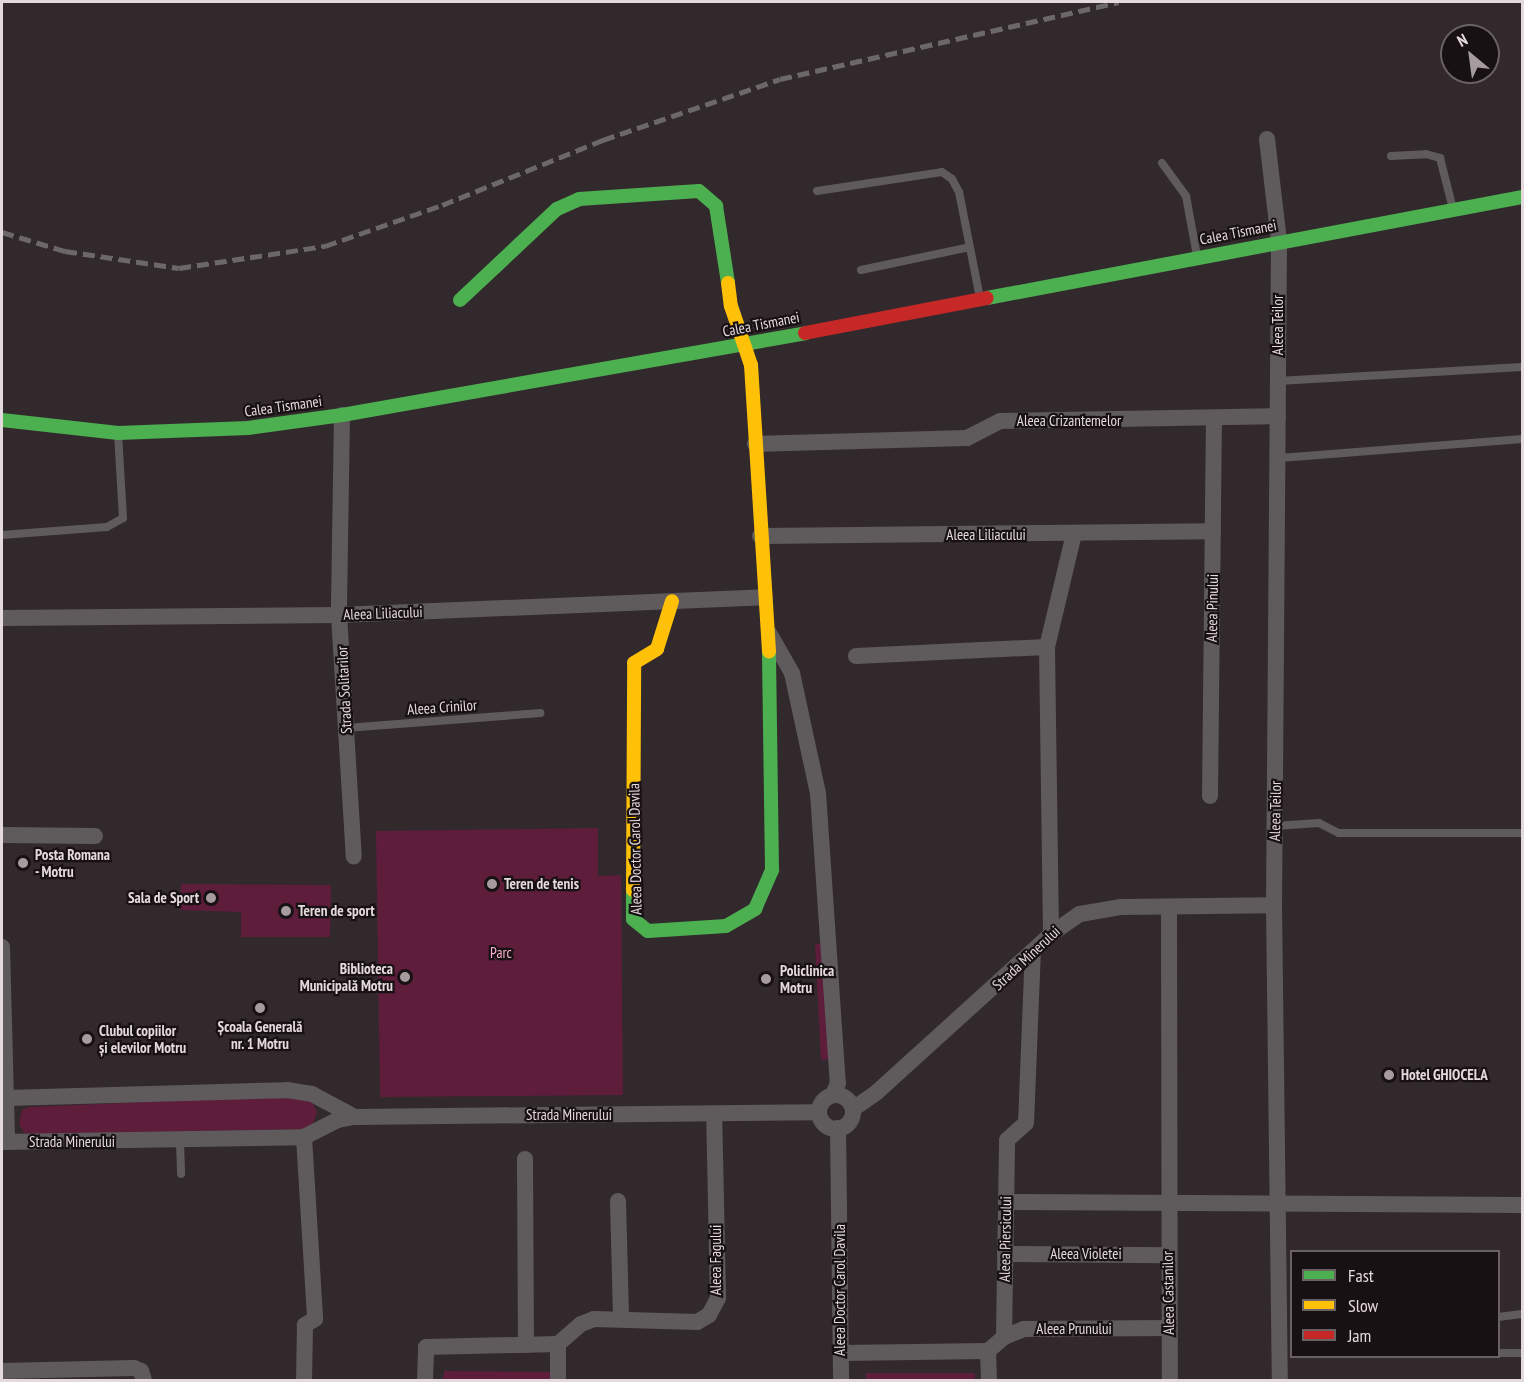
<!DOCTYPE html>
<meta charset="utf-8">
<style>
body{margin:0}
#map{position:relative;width:1524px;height:1382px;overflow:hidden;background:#32292c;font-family:"PT Sans Narrow",sans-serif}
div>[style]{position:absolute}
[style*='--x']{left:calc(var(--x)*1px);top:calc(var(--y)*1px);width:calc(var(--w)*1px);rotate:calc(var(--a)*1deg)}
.green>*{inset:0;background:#5d1d3b}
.lane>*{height:8px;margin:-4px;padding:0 4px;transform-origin:4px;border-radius:4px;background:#5f5b5c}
.street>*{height:16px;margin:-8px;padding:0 8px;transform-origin:8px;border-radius:8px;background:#5f5b5c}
.street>.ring{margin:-8px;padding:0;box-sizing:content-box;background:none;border:16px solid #5f5b5c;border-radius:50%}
.fast>*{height:14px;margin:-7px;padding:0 7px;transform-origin:7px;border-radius:7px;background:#4caf50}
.slow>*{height:14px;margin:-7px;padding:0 7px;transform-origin:7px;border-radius:7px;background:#ffc107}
.jam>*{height:14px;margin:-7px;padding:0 7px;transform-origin:7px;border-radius:7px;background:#c62828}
.rail>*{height:4.5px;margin-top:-2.25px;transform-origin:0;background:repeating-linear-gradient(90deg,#6c6869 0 12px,transparent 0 18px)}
.dots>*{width:16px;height:16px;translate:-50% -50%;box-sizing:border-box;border:3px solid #181113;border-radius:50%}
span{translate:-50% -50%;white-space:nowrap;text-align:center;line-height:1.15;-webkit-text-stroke:4.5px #181113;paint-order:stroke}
.street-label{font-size:15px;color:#e4d9dc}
.poi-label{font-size:15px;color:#e4d9dc;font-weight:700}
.left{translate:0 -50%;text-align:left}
.right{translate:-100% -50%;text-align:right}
.park-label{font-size:15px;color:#f7b2cb}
.frame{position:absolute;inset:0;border:3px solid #e4d9dc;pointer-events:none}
.legend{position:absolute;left:1290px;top:1250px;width:210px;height:108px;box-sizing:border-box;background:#181113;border:2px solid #6a6163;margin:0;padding:8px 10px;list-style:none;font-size:18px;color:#e4d9dc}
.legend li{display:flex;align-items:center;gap:12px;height:30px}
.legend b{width:30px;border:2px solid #6a6163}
.north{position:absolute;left:1440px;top:24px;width:60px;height:60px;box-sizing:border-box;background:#181113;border:2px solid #6a6163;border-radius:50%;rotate:331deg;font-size:16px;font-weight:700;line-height:24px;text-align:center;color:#e4d9dc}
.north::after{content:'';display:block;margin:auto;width:21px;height:27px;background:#a69b9e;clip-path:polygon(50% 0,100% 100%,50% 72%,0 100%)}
</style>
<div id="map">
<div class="green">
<div style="clip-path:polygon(598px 828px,598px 876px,621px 875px,623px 1095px,380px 1097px,376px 831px)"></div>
<div style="clip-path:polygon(181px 884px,331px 885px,330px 937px,241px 937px,241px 912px,180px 910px)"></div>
<div style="clip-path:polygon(823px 943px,830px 1059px,821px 1060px,815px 944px)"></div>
<div style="clip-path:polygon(284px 1096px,304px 1097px,313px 1104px,317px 1112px,313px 1124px,304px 1129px,39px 1134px,24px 1133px,19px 1124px,22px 1110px,29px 1107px)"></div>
<div style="clip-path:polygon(444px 1371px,551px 1372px,551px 1380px,443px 1380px)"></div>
<div style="clip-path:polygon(866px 1373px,975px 1373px,975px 1380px,866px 1380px)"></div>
</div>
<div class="lane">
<div style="--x:1391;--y:156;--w:35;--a:-3"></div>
<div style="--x:1426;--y:154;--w:15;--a:16"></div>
<div style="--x:1440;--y:158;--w:53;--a:75.7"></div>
<div style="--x:1162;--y:163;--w:41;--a:54"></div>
<div style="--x:1186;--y:196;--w:61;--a:79.6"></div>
<div style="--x:817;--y:191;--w:126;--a:-8.6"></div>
<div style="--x:942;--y:172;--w:12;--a:35"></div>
<div style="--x:952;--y:179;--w:15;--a:62"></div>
<div style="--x:959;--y:192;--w:108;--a:78.8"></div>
<div style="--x:861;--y:270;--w:111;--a:-11.9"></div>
<div style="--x:1278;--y:381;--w:244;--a:-3.3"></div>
<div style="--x:1280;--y:458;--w:243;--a:-4.5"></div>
<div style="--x:2;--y:535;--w:105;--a:-4.4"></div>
<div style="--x:107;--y:527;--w:18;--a:-29"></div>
<div style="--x:123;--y:518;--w:84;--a:-93.4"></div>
<div style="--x:346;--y:728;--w:195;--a:-4.4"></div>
<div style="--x:1275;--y:826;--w:44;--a:-3.9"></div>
<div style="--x:1319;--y:823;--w:22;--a:27"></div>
<div style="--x:1339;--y:833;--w:183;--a:0"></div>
<div style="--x:180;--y:1142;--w:32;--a:88"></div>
<div style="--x:1498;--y:1317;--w:24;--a:-7"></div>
<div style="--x:1498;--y:1353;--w:24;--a:0"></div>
</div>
<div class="street">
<div style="--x:1267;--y:139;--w:103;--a:83.3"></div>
<div style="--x:1279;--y:241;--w:664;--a:90.43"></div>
<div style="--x:1274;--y:905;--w:475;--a:89.3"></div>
<div style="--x:342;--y:415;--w:200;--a:90.9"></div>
<div style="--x:339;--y:615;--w:242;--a:86.5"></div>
<div style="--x:755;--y:444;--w:212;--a:-1.6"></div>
<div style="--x:967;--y:438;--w:37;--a:-27"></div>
<div style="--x:1000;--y:421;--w:278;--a:-1"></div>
<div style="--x:760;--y:536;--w:453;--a:-0.6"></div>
<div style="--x:2;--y:618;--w:337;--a:-0.5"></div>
<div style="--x:339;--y:615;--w:426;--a:-2.4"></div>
<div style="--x:769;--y:633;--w:46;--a:60.1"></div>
<div style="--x:792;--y:673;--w:123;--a:77.8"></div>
<div style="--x:818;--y:793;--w:291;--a:86.1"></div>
<div style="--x:838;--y:1083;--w:13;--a:113"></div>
<div style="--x:856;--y:656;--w:191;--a:-2.7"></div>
<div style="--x:1210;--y:796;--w:376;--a:-89.4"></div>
<div style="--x:2;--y:835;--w:93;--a:0.6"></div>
<div style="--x:1169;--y:907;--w:473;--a:89.9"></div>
<div style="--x:1051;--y:934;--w:287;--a:-90.8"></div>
<div style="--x:1047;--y:647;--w:116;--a:-76.6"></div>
<div style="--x:2;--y:947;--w:195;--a:88.5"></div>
<div class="ring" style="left:819px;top:1095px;width:18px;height:18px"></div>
<div style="--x:7;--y:1098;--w:280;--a:-1.6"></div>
<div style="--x:287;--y:1090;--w:25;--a:9"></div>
<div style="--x:312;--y:1094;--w:47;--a:28.2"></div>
<div style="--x:853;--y:1109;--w:29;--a:-35"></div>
<div style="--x:877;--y:1092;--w:235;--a:-42.2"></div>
<div style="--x:1051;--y:934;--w:35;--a:-35"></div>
<div style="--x:1080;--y:914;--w:42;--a:-9.7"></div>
<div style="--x:1121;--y:907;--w:153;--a:-0.7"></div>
<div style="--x:838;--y:1128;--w:252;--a:89.3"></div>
<div style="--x:304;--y:1137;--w:182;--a:86.5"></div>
<div style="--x:315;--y:1319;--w:12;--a:149"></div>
<div style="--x:305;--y:1325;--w:55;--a:91"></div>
<div style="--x:2;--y:1142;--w:302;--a:-0.9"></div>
<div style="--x:304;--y:1137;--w:38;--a:-27"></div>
<div style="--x:338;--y:1120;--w:16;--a:-11"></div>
<div style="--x:354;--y:1117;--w:465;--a:-0.6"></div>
<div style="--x:525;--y:1159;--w:186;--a:89.7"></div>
<div style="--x:618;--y:1201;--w:118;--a:88.5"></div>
<div style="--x:1006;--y:1202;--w:516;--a:0.33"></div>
<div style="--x:1005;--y:1254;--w:163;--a:0.4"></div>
<div style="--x:1004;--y:1337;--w:197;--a:-89.1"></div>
<div style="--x:1007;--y:1140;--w:25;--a:-42"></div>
<div style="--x:1026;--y:1123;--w:172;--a:-87.7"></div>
<div style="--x:988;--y:1351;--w:29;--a:88"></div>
<div style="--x:841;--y:1353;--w:147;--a:-0.8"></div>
<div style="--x:988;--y:1351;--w:21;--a:-41"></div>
<div style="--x:1004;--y:1337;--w:22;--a:-22"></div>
<div style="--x:1024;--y:1329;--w:145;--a:-0.4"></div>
<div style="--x:2;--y:1371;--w:132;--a:-1.3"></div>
<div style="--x:134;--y:1368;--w:8;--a:23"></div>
<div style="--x:141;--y:1371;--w:9;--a:72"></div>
<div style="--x:425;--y:1380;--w:33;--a:-88"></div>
<div style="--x:426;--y:1347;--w:132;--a:-1.3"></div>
<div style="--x:558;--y:1380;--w:36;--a:-90"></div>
<div style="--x:558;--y:1344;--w:30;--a:-41"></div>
<div style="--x:581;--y:1324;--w:14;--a:-21"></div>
<div style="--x:594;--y:1319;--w:103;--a:1.7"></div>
<div style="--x:697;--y:1322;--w:14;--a:-30"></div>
<div style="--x:709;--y:1315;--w:19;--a:-62"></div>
<div style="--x:718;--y:1298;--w:184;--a:-91.2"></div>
</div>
<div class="fast">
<div style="--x:987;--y:298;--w:544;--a:-10.69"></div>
<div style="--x:460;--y:300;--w:133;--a:-43.2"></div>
<div style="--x:557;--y:209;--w:24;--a:-24"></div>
<div style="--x:579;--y:199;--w:120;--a:-3.8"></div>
<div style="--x:699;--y:191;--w:23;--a:41"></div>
<div style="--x:716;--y:206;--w:78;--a:81.1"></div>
<div style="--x:2;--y:420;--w:117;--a:6.4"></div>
<div style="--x:118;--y:433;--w:130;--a:-2.2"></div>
<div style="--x:248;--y:428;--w:95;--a:-7.9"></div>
<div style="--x:342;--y:415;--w:470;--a:-10"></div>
<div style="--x:633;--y:890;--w:29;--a:90"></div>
<div style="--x:633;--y:919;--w:19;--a:39"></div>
<div style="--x:648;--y:931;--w:78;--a:-3.7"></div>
<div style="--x:726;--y:926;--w:34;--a:-30"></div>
<div style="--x:755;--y:909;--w:43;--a:-66.4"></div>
<div style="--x:772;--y:870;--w:219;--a:-90.8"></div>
</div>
<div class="slow">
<div style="--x:728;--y:283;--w:23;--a:83"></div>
<div style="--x:731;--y:306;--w:62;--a:71.3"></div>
<div style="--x:751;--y:365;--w:287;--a:86.4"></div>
<div style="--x:633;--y:890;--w:227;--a:-89.7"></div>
<div style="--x:634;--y:663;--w:27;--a:-31"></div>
<div style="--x:657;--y:649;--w:50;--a:-72.6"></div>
</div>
<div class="jam">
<div style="--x:805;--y:333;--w:185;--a:-10.9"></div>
</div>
<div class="rail">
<div style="--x:2;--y:232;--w:66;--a:16.8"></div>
<div style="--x:65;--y:251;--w:115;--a:8.5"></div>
<div style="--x:179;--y:268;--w:148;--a:-8.6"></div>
<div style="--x:325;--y:246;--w:124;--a:-19.3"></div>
<div style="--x:442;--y:205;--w:174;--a:-22"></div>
<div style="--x:603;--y:140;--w:187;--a:-19"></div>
<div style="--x:780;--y:79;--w:347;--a:-12.8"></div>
</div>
<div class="dots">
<div style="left:23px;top:863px;background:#a69b9e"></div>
<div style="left:492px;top:884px;background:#a69b9e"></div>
<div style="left:211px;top:898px;background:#a69b9e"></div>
<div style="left:286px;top:911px;background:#a69b9e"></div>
<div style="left:405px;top:977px;background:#a69b9e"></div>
<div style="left:766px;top:979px;background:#a69b9e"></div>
<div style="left:260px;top:1008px;background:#a69b9e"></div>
<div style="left:87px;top:1039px;background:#a69b9e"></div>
<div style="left:1389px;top:1075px;background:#a69b9e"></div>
</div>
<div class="street-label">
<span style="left:1238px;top:232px;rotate:-11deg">Calea Tismanei</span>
<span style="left:761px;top:324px;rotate:-11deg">Calea Tismanei</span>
<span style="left:1278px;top:325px;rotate:-90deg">Aleea Teilor</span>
<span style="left:283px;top:406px;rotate:-8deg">Calea Tismanei</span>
<span style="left:1069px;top:421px">Aleea Crizantemelor</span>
<span style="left:986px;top:535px">Aleea Liliacului</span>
<span style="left:1212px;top:608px;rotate:-89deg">Aleea Pinului</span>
<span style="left:383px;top:613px;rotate:-2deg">Aleea Liliacului</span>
<span style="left:344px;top:690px;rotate:-93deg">Strada Solitarilor</span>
<span style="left:442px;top:707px;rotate:-4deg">Aleea Crinilor</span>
<span style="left:1275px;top:811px;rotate:-89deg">Aleea Teilor</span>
<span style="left:635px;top:849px;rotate:-91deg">Aleea Doctor Carol Davila</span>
<span style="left:1026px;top:958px;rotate:-43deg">Strada Minerului</span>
<span style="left:569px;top:1115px">Strada Minerului</span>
<span style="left:72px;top:1142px">Strada Minerului</span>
<span style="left:1005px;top:1239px;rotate:-89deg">Aleea Piersicului</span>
<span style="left:1086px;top:1254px">Aleea Violetei</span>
<span style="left:716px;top:1260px;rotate:-90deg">Aleea Fagului</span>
<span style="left:840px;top:1290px;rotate:-90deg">Aleea Doctor Carol Davila</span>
<span style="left:1168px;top:1293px;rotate:-91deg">Aleea Castanilor</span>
<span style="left:1074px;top:1329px">Aleea Prunului</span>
</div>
<div class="poi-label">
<span class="left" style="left:35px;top:863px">Posta Romana<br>- Motru</span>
<span class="left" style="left:504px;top:884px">Teren de tenis</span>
<span class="right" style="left:199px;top:898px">Sala de Sport</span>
<span class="left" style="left:298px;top:911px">Teren de sport</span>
<span class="right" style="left:393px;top:977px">Biblioteca<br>Municipală Motru</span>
<span class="left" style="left:780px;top:979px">Policlinica<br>Motru</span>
<span style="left:260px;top:1035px">Școala Generală<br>nr. 1 Motru</span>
<span class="left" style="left:99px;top:1039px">Clubul copiilor<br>și elevilor Motru</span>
<span class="left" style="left:1401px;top:1075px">Hotel GHIOCELA</span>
</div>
<div class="park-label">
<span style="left:501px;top:953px">Parc</span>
</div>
<div class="frame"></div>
<ul class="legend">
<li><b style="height:8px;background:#4caf50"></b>Fast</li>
<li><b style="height:8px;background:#ffc107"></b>Slow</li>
<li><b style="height:8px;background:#c62828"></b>Jam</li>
</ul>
<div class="north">N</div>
</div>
